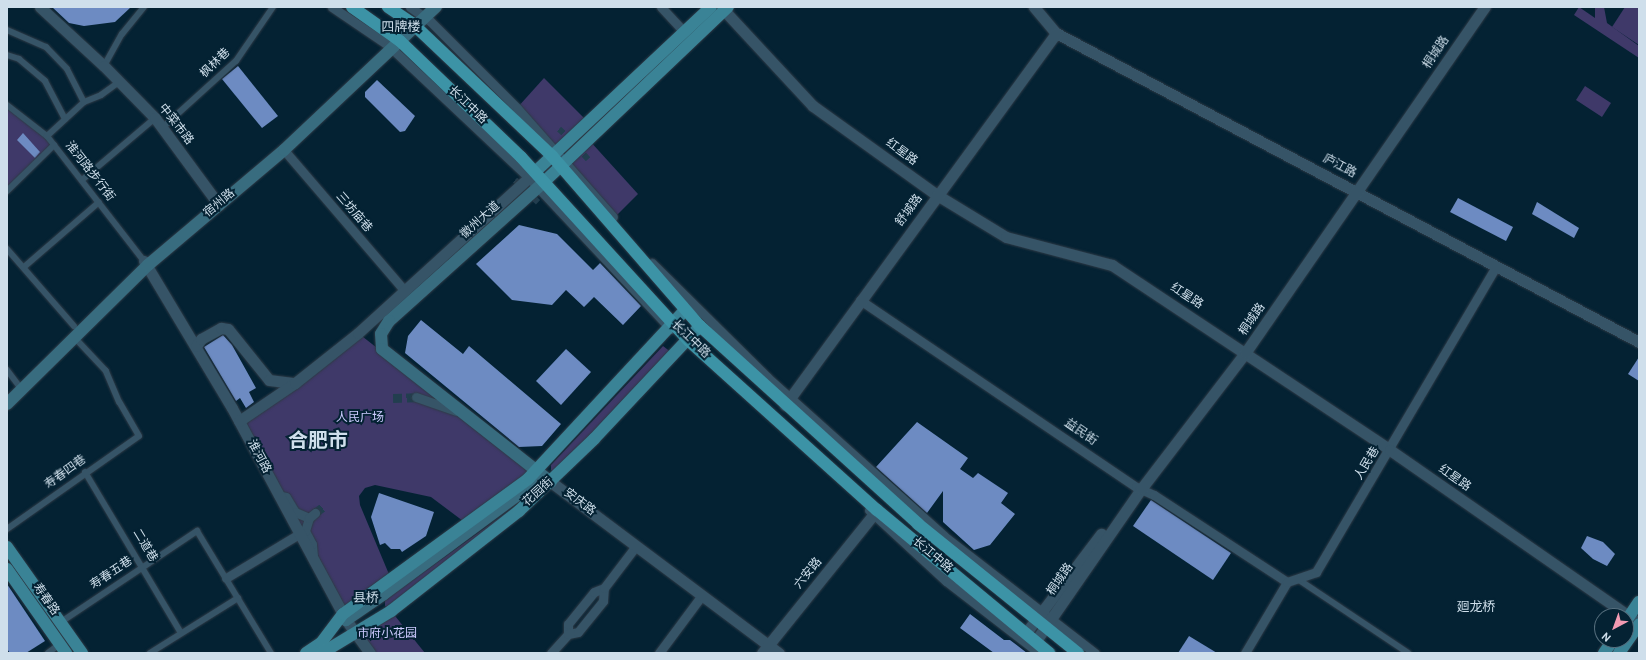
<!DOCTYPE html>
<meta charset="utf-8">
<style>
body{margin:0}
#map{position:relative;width:1646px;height:660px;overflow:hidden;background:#042233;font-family:Overpass,"Noto Sans SC",sans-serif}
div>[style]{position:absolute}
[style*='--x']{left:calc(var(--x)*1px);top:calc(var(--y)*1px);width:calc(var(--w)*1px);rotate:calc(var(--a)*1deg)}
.green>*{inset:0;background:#3f3969}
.building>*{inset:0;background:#6d8bc2}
.pedestrian-tunnel>*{height:6px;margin-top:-3px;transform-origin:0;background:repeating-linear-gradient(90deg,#223e4f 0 6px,transparent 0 9px)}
.minor-tunnel>*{height:9px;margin-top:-4.5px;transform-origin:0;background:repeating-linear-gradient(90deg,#223e4f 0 9px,transparent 0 13.5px)}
.roads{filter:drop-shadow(0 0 1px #2e3a46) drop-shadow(0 0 1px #2e3a46)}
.pedestrian>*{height:6px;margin:-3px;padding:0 3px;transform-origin:3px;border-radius:3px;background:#365467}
.minor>*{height:9px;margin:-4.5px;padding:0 4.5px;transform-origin:4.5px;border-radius:4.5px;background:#365467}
.tertiary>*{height:11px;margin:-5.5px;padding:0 5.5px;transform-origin:5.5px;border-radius:5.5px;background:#365467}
.secondary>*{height:12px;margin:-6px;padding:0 6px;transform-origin:6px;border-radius:6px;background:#386c7f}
.primary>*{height:12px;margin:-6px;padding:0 6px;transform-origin:6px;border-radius:6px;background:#3a8396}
.trunk>*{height:12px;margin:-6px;padding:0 6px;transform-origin:6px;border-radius:6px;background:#3c93a6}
span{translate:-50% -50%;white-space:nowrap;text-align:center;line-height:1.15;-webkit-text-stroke:4px #042233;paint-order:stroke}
.street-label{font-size:12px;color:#cfdfeb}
.park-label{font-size:12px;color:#cdcbff}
.neighbourhood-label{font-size:13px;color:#cfdfeb}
.town-label{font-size:20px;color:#cfdfeb;font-weight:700}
.frame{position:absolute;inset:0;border:8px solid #cfdfeb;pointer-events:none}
.north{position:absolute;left:1594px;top:608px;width:40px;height:40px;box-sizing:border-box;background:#042233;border:1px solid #556e7d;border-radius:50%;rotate:221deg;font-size:11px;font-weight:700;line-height:16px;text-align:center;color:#cfdfeb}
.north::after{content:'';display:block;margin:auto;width:14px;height:18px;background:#f19ab2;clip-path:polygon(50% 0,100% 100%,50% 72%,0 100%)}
</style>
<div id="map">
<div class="green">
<div style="clip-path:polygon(1579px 7px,1595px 18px,1595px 7px,1604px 7px,1607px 23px,1639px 46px,1639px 58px,1574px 15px)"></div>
<div style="clip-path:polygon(1625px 7px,1639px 7px,1639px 45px,1612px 27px)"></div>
<div style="clip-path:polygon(544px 78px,588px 122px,558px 151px,517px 108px)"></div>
<div style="clip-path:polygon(1585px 86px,1611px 103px,1602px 117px,1576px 100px)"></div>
<div style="clip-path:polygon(7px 105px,54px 145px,7px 191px)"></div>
<div style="clip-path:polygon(589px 140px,638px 194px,614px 218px,566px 162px)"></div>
<div style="clip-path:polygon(358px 333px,535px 472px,467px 524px,431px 497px,375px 485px,365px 488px,359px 496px,360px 505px,391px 579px,343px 614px,239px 421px)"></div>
<div style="clip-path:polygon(663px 346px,672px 353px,553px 472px,551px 470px,551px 465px)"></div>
<div style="clip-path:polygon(531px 495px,387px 607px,385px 606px,385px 600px)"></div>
<div style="clip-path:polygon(391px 611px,425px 653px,370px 653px,354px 633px)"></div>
</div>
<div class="building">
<div style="clip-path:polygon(52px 7px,131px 7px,115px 22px,84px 26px,69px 23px)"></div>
<div style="clip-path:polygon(238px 66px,278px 116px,262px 128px,222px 79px)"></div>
<div style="clip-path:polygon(377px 80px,415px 116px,405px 131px,400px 132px,365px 97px,365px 92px)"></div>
<div style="clip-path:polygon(23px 133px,40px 152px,35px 158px,17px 140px)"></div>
<div style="clip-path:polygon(1458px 198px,1513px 227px,1506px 241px,1450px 212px)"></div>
<div style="clip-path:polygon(1537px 202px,1579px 228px,1574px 238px,1532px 214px)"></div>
<div style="clip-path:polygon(519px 225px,557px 234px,593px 270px,600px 263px,641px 306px,623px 325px,594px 297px,584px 307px,566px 290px,552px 305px,512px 300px,476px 264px)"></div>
<div style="clip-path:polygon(421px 320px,463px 354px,469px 346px,561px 424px,542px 446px,519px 447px,405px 353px,408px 336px)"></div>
<div style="clip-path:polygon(223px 335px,232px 345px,256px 388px,249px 392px,254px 402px,246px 408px,240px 398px,236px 401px,204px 347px)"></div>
<div style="clip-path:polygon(566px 349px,591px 372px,561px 405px,536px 381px)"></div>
<div style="clip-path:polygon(1639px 357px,1639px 381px,1628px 374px)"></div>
<div style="clip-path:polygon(917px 422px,968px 458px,960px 469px,973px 478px,978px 473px,1008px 493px,1001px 503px,1015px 514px,990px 545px,974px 550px,943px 522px,943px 491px,927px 513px,876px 467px)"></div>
<div style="clip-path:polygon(379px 493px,434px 512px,426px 536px,402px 552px,400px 549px,391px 549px,385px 543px,380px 545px,371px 517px)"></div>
<div style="clip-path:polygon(1151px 500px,1231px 553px,1213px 580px,1133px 526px)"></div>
<div style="clip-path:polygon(1587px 536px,1603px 542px,1615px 554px,1607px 566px,1593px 559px,1581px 548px)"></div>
<div style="clip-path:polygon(7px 584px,45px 641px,26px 653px,10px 653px,7px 649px)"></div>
<div style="clip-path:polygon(970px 614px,1004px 640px,1010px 640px,1027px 653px,994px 653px,960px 628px)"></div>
<div style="clip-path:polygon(1189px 636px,1217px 653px,1178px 653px)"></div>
</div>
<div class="pedestrian-tunnel">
<div style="--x:559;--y:129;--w:16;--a:43"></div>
<div style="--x:578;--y:148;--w:15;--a:48"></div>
<div style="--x:546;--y:172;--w:40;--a:-45"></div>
<div style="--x:515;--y:180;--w:32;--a:44"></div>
</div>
<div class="minor-tunnel">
<div style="--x:393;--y:398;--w:23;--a:-2"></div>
<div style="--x:315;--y:513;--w:10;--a:-37"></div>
</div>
<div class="roads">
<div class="pedestrian">
<div style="--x:7;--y:30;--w:43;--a:23.6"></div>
<div style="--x:46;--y:47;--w:30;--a:46"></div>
<div style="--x:67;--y:69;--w:37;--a:63"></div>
<div style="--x:7;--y:55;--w:13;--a:18"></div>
<div style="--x:19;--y:59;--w:34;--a:40"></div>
<div style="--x:45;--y:81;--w:43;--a:62.2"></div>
<div style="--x:104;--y:66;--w:37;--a:-61"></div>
<div style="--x:122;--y:34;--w:35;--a:-51"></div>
<div style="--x:7;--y:105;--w:51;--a:37.8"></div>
<div style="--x:47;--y:136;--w:158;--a:52.2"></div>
<div style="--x:162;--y:128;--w:100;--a:-42.2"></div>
<div style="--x:236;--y:61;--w:65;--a:-55.6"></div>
<div style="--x:47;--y:136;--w:50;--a:-42.6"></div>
<div style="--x:84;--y:102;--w:18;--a:-22"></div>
<div style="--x:101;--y:95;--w:22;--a:-36"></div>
<div style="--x:82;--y:180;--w:96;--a:-40.3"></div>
<div style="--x:7;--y:191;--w:66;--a:-44.4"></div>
<div style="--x:7;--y:249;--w:102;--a:49"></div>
<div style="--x:24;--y:267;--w:99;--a:-40.9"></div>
<div style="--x:7;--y:370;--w:25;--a:53"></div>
<div style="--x:85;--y:472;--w:187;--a:59.2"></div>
<div style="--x:7;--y:529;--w:161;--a:-35.2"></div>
<div style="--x:139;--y:436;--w:39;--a:-120"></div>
<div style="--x:119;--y:402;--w:34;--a:-113"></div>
<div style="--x:106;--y:371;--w:47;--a:-133.3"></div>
<div style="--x:1299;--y:580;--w:131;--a:33.8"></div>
<div style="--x:61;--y:622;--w:164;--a:-33.8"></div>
<div style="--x:197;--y:531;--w:143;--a:58.8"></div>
<div style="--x:48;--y:653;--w:15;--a:-37"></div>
<div style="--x:150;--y:653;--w:104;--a:-32"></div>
</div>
<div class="minor">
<div style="--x:332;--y:7;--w:68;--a:34.2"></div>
<div style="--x:388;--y:45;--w:194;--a:43.3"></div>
<div style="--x:529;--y:178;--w:207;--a:46.8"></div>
<div style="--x:410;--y:7;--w:24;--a:35"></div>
<div style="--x:430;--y:21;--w:123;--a:45"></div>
<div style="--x:517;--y:108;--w:145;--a:48.6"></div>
<div style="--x:661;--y:7;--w:34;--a:47"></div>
<div style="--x:284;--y:150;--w:186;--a:49.4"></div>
<div style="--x:652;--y:263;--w:162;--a:44.7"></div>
<div style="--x:767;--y:377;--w:238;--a:41.9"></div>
<div style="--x:944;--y:536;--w:191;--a:37.8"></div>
<div style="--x:860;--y:300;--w:333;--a:34.1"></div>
<div style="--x:1136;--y:487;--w:20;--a:24"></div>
<div style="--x:1154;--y:495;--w:159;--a:33.2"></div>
<div style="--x:416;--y:397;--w:42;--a:19.3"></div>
<div style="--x:278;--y:495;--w:8;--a:14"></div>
<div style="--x:286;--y:497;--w:17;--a:59"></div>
<div style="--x:295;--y:512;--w:15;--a:23"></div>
<div style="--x:869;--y:510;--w:105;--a:42.7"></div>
<div style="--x:946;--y:581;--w:118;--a:37.7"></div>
<div style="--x:313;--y:556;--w:12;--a:-95"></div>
<div style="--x:312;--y:544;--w:15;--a:-118"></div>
<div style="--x:305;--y:531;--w:14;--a:-73"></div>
<div style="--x:309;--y:518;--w:8;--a:-40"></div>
<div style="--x:226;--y:578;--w:85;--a:-31.1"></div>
<div style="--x:568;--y:634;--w:10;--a:-90"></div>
<div style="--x:568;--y:624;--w:41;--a:-50.9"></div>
<div style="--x:594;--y:592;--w:11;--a:-22"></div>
<div style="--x:551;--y:653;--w:25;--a:-48"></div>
<div style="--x:568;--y:634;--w:10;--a:-11"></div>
<div style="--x:578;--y:632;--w:40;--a:-51"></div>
<div style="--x:603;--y:601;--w:13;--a:-86"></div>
<div style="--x:604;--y:588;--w:53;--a:-52.7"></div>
<div style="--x:659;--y:653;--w:72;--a:-53.4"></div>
<div style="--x:1245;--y:653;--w:82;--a:-59.4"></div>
<div style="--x:1287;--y:582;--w:31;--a:-19"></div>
<div style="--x:1316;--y:572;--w:353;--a:-59.5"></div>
</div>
<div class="tertiary">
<div style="--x:40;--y:7;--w:87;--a:42.7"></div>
<div style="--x:104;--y:66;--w:73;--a:45.6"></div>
<div style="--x:155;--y:118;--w:108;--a:53.7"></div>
<div style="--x:721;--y:7;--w:135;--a:47.1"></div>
<div style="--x:813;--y:106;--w:153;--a:35.7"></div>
<div style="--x:937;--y:195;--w:81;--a:31.3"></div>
<div style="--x:1006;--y:237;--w:110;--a:14.8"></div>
<div style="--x:1112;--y:265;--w:334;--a:33.6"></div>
<div style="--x:1390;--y:450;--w:303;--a:34.8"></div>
<div style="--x:1034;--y:7;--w:34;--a:50"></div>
<div style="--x:1056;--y:33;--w:660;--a:27.92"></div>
<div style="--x:144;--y:261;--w:171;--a:59.1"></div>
<div style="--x:232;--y:408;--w:234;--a:61.7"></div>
<div style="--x:196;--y:346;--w:9;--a:-54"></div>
<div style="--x:201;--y:339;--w:23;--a:-29"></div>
<div style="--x:221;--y:328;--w:7;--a:8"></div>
<div style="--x:228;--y:329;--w:65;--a:51.2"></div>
<div style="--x:269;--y:380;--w:26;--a:7"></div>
<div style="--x:785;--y:405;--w:460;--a:-53.9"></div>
<div style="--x:239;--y:421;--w:68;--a:-34.2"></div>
<div style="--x:295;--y:383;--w:80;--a:-38.4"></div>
<div style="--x:358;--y:333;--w:239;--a:-42.3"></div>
<div style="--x:551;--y:482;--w:285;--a:36.9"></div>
<div style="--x:346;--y:620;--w:41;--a:54"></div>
<div style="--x:1025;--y:634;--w:126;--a:-52.8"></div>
<div style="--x:1035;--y:642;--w:186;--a:-55.3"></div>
<div style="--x:1141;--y:489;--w:171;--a:-52.6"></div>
<div style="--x:1245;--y:353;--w:421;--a:-55.3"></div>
<div style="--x:762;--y:653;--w:184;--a:-51.2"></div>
</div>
<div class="secondary">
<div style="--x:544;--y:182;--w:208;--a:138.1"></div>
<div style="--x:389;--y:321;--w:15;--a:122"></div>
<div style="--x:381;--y:334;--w:15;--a:86"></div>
<div style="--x:382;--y:349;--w:215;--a:38.2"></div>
<div style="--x:7;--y:404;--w:198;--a:-44.6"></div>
<div style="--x:148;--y:265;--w:178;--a:-40.2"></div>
<div style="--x:284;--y:150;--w:209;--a:-43.3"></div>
<div style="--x:343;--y:614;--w:7;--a:63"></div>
<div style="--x:346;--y:620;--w:46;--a:-34.4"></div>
<div style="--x:384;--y:594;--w:177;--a:-36.5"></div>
<div style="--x:526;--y:489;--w:19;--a:-62"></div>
</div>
<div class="primary">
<div style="--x:535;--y:172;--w:241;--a:-43.2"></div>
<div style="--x:544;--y:182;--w:254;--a:-43.6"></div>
<div style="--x:7;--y:547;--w:130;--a:54.7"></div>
<div style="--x:7;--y:569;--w:103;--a:54.9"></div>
<div style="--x:1626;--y:621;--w:23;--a:-56"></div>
<div style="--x:306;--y:653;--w:18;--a:-34"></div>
<div style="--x:321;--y:643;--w:36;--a:-53"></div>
<div style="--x:343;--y:614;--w:229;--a:-36.1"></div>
<div style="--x:528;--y:479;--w:229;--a:-47.1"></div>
<div style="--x:322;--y:653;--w:81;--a:-31.3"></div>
<div style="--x:391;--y:611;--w:162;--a:-38"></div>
<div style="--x:519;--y:511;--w:104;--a:-43.8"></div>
<div style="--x:594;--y:439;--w:155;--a:-46.8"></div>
<div style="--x:1604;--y:653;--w:16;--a:-55"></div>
<div style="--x:1619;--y:653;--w:35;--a:-55"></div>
</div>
<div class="trunk">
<div style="--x:352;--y:7;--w:59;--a:35.3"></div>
<div style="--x:400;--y:41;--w:168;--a:43.8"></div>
<div style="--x:521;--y:157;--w:248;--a:47.6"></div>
<div style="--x:688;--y:340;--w:254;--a:42"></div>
<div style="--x:877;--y:510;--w:224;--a:39.7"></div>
<div style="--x:388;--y:7;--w:29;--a:34"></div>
<div style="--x:412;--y:23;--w:193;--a:43.5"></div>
<div style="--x:552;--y:156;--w:225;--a:49"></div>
<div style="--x:700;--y:326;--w:294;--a:42.2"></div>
<div style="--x:918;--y:524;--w:206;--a:38.9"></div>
</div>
</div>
<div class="street-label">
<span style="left:1437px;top:53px;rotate:-56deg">桐城路</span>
<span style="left:216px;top:64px;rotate:-44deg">枫林巷</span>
<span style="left:467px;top:106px;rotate:44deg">长江中路</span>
<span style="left:175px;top:125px;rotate:52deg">中菜市路</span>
<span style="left:901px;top:153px;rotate:36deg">红星路</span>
<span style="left:1339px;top:167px;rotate:28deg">庐江路</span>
<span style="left:89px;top:172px;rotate:52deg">淮河路步行街</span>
<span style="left:220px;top:204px;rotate:-40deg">宿州路</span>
<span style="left:910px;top:211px;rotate:-54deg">舒城路</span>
<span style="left:353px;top:213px;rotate:49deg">三坊庙巷</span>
<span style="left:481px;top:221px;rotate:-42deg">徽州大道</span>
<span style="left:1186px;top:297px;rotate:33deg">红星路</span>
<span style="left:1253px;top:320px;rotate:-55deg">桐城路</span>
<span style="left:690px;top:340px;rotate:44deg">长江中路</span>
<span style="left:1080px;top:433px;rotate:35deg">益民街</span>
<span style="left:258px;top:457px;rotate:62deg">淮河路</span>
<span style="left:1368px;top:464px;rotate:-59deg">人民巷</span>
<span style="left:66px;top:473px;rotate:-36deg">寿春四巷</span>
<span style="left:1454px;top:479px;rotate:35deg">红星路</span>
<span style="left:539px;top:493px;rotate:-42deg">花园街</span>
<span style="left:579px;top:503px;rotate:37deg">安庆路</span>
<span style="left:144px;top:546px;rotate:59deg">二道巷</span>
<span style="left:932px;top:556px;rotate:40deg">长江中路</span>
<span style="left:112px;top:574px;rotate:-34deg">寿春五巷</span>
<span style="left:809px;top:574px;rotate:-51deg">六安路</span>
<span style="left:1061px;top:580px;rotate:-55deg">桐城路</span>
<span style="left:45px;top:600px;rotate:55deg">寿春路</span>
</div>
<div class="park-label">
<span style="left:360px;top:419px">人民广场</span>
<span style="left:387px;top:635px">市府小花园</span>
</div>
<div class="neighbourhood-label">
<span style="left:401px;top:28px">四牌楼</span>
<span style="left:366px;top:599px">县桥</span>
<span style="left:1476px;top:608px">廻龙桥</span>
</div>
<div class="town-label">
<span style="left:318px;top:442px">合肥市</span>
</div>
<div class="frame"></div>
<div class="north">N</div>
</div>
